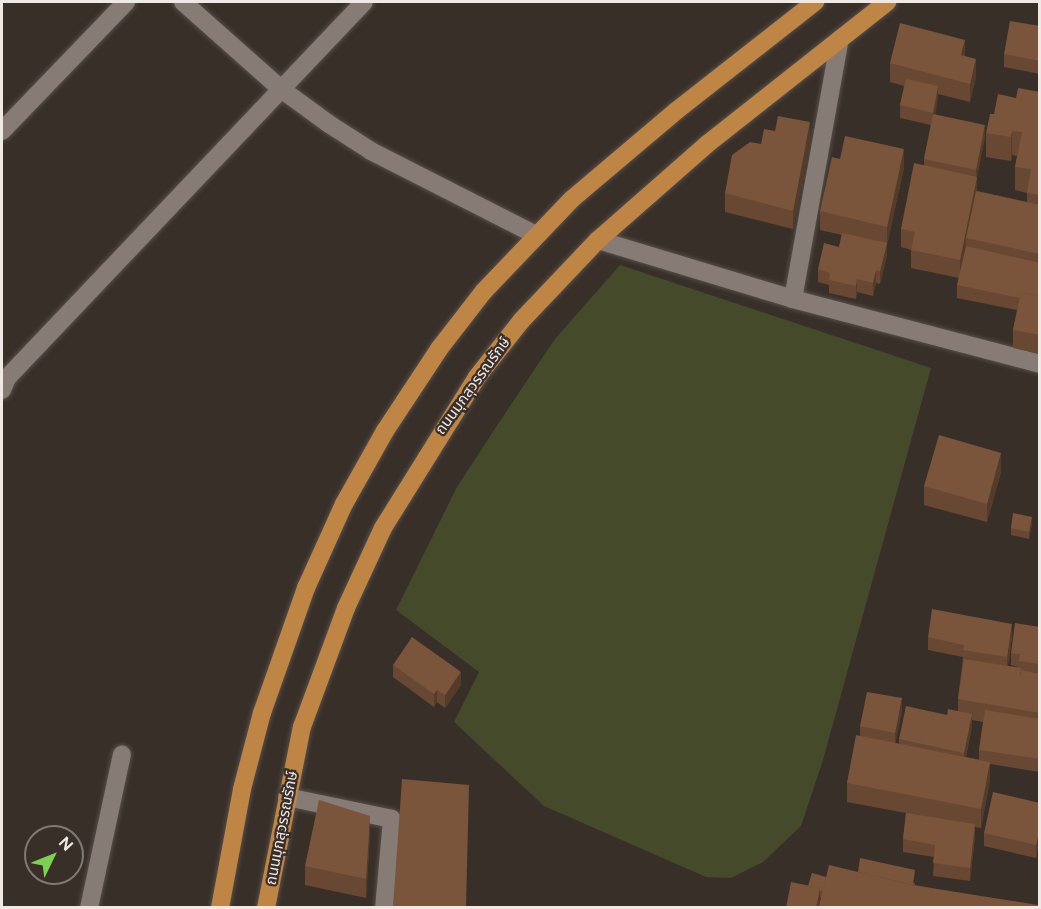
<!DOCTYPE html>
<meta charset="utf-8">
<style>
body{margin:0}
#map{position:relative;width:1041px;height:909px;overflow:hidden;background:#382f29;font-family:Figtree,"Noto Sans Thai",sans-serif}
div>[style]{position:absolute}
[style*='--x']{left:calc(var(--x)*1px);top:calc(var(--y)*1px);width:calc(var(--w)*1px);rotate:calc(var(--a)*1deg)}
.green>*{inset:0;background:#454a2b}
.roads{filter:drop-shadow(0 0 2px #554e49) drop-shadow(0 0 2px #554e49)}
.minor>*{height:18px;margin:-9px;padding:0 9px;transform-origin:9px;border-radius:9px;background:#867b75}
.major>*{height:18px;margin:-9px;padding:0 9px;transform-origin:9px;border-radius:9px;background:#bf8544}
.wall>*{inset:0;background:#694833}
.shaded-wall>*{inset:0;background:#553b29}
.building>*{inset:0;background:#7a543b}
span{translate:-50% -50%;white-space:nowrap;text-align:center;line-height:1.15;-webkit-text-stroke:4.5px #382f29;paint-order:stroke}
.street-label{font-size:15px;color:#efe9e6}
.frame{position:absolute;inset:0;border:3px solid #efe9e6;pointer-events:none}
.north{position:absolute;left:24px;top:825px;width:60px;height:60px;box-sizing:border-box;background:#382f29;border:2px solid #817975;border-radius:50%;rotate:47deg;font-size:16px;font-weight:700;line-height:24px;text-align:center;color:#efe9e6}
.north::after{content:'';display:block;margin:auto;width:21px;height:27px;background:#7cd155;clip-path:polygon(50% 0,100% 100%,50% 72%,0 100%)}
</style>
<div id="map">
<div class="green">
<div style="clip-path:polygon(620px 265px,931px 368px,823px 760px,801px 826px,763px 862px,731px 878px,706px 877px,544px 806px,454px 722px,479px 672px,396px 610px,457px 487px,502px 418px,555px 339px)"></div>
</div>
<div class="roads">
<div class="minor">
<div style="--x:183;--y:2;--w:131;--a:41.6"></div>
<div style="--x:281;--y:89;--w:59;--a:36.1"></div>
<div style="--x:329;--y:124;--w:50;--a:32.7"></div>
<div style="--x:371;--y:151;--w:185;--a:27"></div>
<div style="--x:2;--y:131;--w:179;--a:-46.1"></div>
<div style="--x:598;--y:240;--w:204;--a:16.8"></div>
<div style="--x:793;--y:299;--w:255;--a:14.7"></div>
<div style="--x:793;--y:299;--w:264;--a:-79.8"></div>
<div style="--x:2;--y:390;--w:13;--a:-67"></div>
<div style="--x:7;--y:378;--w:518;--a:-46.48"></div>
<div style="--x:287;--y:797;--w:107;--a:11.8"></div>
<div style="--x:392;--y:819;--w:89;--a:95.1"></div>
<div style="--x:89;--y:908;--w:157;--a:-77.9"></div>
</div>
<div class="major">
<div style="--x:220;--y:908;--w:121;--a:-79.5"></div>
<div style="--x:242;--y:789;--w:79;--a:-75.3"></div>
<div style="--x:262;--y:713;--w:133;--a:-70.6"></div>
<div style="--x:306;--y:588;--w:92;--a:-65.7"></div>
<div style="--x:344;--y:504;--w:84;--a:-60.7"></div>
<div style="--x:385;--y:431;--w:98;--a:-56.6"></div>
<div style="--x:439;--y:349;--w:73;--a:-52.2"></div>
<div style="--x:484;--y:291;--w:127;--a:-46.3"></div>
<div style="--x:572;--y:199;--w:136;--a:-40.2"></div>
<div style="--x:676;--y:111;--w:177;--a:-38.1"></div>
<div style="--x:266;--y:908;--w:185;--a:-78.8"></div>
<div style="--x:302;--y:727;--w:127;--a:-69.7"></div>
<div style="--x:346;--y:608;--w:88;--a:-65.2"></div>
<div style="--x:383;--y:528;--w:178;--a:-58.1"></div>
<div style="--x:477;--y:377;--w:71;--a:-51.8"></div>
<div style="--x:521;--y:321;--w:112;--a:-46.5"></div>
<div style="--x:598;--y:240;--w:144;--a:-41.3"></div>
<div style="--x:706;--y:145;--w:231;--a:-38.3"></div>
</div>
</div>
<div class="wall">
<div style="clip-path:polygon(1040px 26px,1040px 74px,1004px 67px,1004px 54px)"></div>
<div style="clip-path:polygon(965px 56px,976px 77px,970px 102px,938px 94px,935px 114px,985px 137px,977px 177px,977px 191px,1027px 202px,1027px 193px,1015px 190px,1015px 167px,1017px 156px,1012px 155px,1011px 161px,986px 157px,986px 133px,994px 114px,1016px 98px,1040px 92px,1040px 354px,1013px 348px,1013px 330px,1017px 310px,957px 298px,957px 285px,959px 278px,911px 268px,911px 250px,901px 247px,901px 229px,924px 166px,924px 159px,931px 125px,900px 118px,900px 105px,904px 86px,890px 82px,890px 63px)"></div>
<div style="clip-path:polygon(810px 141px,793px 229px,725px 212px,725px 193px,761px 144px)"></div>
<div style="clip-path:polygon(840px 159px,904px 168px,887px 245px,887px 256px,880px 284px,876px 283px,873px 296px,857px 292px,856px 299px,829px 293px,829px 285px,818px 282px,818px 269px,839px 247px,842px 235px,820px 230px,820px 211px)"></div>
<div style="clip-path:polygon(1001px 472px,987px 522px,924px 505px,924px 486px)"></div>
<div style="clip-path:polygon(1032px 523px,1029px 539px,1011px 535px,1011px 528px)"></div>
<div style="clip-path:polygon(evenodd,1040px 627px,1040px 772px,990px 764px,990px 780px,981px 828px,975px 827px,975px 836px,970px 881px,933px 876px,934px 857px,903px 852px,903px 839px,906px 813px,847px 802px,847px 783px,860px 736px,860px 726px,902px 711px,895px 743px,899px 744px,899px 739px,947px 715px,958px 711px,958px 699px,963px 657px,928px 650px,928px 637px,1012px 637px,1008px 666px,1019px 667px,1011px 665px,1011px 653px,1040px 627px,972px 720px,983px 722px,979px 750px,979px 760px,966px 757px,972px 726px,972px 720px)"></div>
<div style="clip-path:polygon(393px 665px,461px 685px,445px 708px,437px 702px,434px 707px,393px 677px)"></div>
<div style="clip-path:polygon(1040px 803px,1040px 841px,1036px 858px,984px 846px,984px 833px)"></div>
<div style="clip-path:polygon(370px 834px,366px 898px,305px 885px,305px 866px)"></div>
<div style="clip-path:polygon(858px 872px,915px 883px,915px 885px,1038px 908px,819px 908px,821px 898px,820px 897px,818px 908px,786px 908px,826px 877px)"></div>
</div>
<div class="shaded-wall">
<div style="clip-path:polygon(965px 40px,965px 58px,961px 55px)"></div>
<div style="clip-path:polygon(976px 59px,976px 77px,970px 102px,970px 84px)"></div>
<div style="clip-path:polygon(938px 86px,938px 99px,933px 126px,933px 113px)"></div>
<div style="clip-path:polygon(810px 122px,810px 141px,793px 229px,793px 211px)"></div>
<div style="clip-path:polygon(985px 125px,985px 137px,976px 182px,976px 170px)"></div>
<div style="clip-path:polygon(1012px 131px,1012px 155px,1011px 161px,1011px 137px)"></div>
<div style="clip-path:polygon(904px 149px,904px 168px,887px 245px,887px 227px)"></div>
<div style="clip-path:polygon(977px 177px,977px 196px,966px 238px,966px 250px,960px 279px,960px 260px)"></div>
<div style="clip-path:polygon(887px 243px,887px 256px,880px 284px,880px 271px)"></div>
<div style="clip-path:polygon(876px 270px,876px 283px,873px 296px,873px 283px)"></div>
<div style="clip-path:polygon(857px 279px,857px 292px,856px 299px,856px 286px)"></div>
<div style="clip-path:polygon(1001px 453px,1001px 472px,987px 522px,987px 504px)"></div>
<div style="clip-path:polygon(1032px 517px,1032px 523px,1029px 539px,1029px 532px)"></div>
<div style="clip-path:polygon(1012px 624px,1012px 637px,1007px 670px,1007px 657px)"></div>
<div style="clip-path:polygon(461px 672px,461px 685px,445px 708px,445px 695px)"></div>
<div style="clip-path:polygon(437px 690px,437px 702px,434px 707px,434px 694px)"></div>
<div style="clip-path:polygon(902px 698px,902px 711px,895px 746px,895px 733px)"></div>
<div style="clip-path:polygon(972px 714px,972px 726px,964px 766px,964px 753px)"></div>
<div style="clip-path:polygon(990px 762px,990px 780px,981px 828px,981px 809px)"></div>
<div style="clip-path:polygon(370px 816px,370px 834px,366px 898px,366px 879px)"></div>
<div style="clip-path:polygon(975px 824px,975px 836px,970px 881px,970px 868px)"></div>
<div style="clip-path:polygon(1040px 829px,1040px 841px,1036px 858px,1036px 845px)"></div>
<div style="clip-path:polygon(820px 888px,820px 901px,818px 908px,816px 908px)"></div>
</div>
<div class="building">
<div style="clip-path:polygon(1010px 21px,1040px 26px,1040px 61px,1004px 54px)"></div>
<div style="clip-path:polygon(900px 23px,965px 40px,961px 55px,976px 59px,970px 84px,890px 63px)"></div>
<div style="clip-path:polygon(906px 79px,938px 86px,933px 113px,900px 105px)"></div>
<div style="clip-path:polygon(1018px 88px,1040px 92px,1040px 195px,1027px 193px,1031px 169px,1015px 167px,1022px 132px,1012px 131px,1011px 137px,986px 133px,990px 114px,994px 114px,998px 94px,1016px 98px)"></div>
<div style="clip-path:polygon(933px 114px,985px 125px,976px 170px,924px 159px)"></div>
<div style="clip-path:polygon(778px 116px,810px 122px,793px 211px,725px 193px,732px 155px,750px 142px,761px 144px,764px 129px,775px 131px)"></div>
<div style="clip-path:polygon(845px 136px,904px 149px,887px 227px,820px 211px,832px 157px,840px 159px)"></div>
<div style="clip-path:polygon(914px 163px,977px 177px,960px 260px,911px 250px,915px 232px,901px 229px)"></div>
<div style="clip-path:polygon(976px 191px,1040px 205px,1040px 254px,966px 238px)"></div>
<div style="clip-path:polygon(842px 233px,887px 243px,880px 271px,876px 270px,873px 283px,857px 279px,856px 286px,829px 280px,830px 273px,818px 269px,824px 243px,839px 247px)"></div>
<div style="clip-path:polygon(966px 246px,1040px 263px,1040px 296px,1021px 293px,1020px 298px,957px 285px)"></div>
<div style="clip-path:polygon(1021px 293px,1040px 296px,1040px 335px,1013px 330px)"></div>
<div style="clip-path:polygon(939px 435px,1001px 453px,987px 504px,924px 486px)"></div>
<div style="clip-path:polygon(1013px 513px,1032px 517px,1029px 532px,1011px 528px)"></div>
<div style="clip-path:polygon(932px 609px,1012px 624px,1007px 657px,963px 650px,964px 645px,928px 637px)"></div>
<div style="clip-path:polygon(1015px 623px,1040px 627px,1040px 664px,1019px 661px,1020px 654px,1011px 653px)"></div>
<div style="clip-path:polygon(412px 637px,461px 672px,445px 695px,437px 690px,434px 694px,393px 665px)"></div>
<div style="clip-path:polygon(964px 659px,1021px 668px,1020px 675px,1040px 678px,1040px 713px,958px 699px)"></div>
<div style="clip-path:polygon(1021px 670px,1040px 674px,1040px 678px,1021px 676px)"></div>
<div style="clip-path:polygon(867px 692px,902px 698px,895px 733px,860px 726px)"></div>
<div style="clip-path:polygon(906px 706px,947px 715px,948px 709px,972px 714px,964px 753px,899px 739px)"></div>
<div style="clip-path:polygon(985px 710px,1040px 719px,1040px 759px,979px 750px)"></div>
<div style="clip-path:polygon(856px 735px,990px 762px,981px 809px,847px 783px)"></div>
<div style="clip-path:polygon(402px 779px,469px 785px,466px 908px,393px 908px)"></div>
<div style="clip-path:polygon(993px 792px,1040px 803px,1040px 829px,1036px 845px,984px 833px)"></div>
<div style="clip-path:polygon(319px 800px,370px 816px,366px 879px,305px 866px)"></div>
<div style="clip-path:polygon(906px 813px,975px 824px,970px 868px,933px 863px,935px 845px,903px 839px)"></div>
<div style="clip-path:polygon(860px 858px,915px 870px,913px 885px,858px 872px)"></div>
<div style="clip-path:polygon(829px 865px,912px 885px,1038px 905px,1038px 908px,824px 908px,819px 906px)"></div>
<div style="clip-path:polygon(812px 873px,826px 877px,823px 892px,819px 890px,820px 888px,808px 886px)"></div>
<div style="clip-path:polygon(791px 882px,820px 888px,816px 908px,786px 908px)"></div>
</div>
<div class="street-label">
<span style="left:473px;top:386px;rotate:-54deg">ถนนมุกสุวรรณรักษ์</span>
<span style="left:282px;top:828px;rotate:-79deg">ถนนมุกสุวรรณรักษ์</span>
</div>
<div class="frame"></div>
<div class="north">N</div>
</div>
